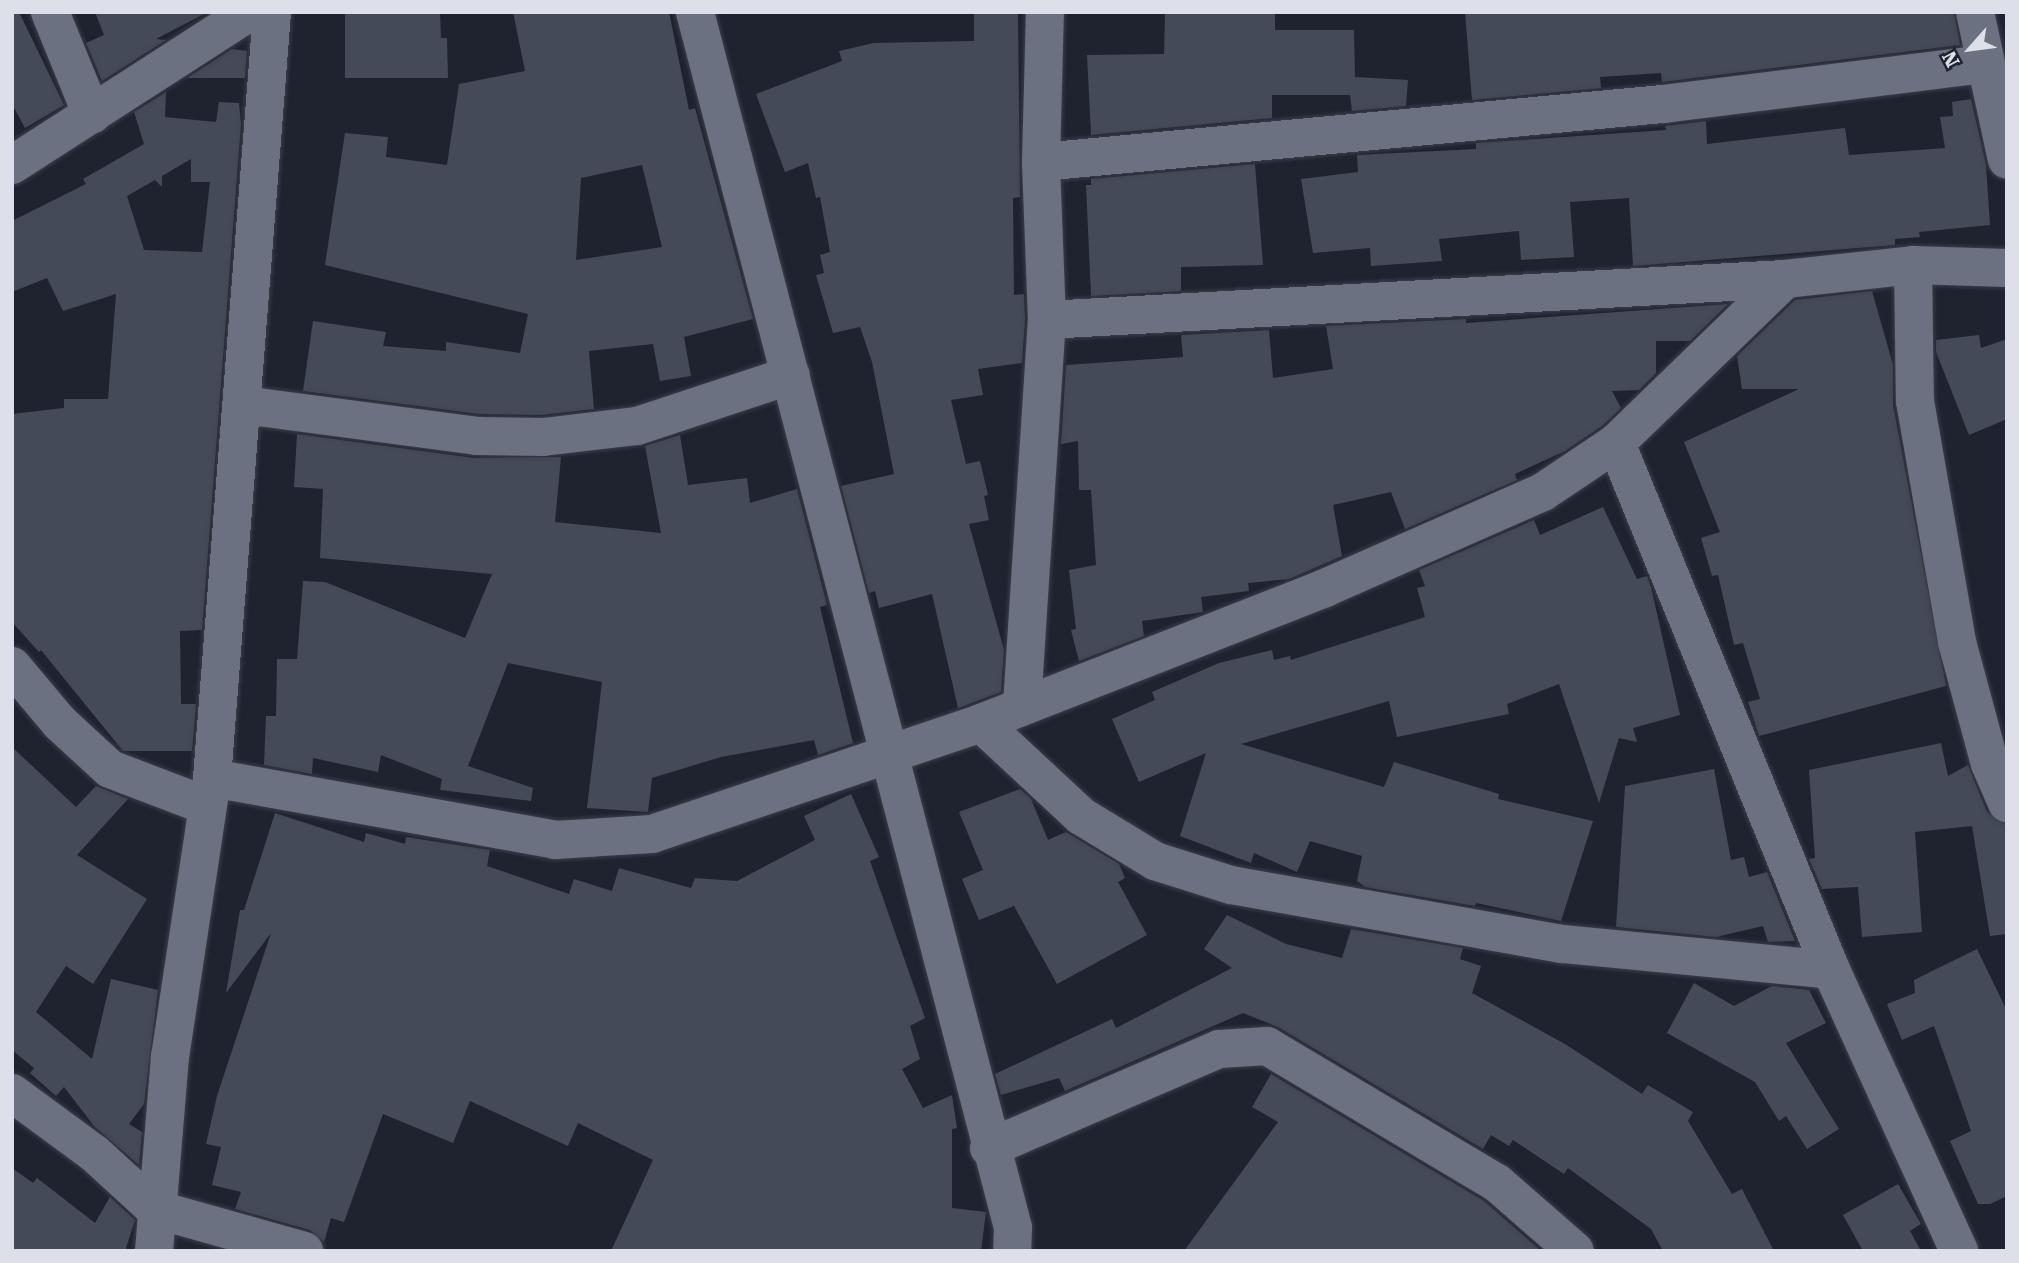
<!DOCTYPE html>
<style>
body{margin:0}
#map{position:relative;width:2019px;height:1263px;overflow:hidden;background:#1f2330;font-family:"Roboto Serif",serif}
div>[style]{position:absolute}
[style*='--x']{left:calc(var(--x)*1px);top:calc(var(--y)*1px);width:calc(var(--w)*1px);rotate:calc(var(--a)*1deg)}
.building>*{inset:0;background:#444a58}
.roads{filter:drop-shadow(0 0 2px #3c3f4a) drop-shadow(0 0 2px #3c3f4a)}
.minor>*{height:38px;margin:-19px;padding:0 19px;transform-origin:19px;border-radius:19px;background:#6b7180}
span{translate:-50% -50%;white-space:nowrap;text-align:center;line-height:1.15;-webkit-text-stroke:5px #1f2330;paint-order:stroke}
.frame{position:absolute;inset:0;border:14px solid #dde0e9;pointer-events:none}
.north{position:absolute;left:1935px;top:14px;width:70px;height:70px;-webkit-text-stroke:5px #1f2330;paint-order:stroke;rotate:242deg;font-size:19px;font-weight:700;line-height:28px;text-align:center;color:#dde0e9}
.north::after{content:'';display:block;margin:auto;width:24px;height:32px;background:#dde0e9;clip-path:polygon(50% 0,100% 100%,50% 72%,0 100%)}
</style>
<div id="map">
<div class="building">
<div style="clip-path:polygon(12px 12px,19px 12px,64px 105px,25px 128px,12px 104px)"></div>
<div style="clip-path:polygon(95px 12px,208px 12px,156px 39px,166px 40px,102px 81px,86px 43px,104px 35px)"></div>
<div style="clip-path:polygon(345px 12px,440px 12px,441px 38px,447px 38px,448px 78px,345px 78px)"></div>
<div style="clip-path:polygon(evenodd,513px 12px,669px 12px,689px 110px,695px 108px,753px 319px,684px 337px,691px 376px,660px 381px,653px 344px,589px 351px,594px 409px,542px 415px,479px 414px,303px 391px,313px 321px,386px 332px,383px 346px,446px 351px,446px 342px,520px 353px,528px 314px,325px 265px,345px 133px,388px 137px,386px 157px,447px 165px,459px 84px,525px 71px,513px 12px,642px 165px,662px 247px,576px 260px,581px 178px,642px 165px)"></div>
<div style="clip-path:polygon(974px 12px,1018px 12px,1020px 197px,1013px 198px,1014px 295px,1024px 294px,1025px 320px,1022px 363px,978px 369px,983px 395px,951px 400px,966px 464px,980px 461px,988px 495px,984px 496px,989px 520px,969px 524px,1004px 650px,1001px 692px,958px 708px,932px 594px,879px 608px,875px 591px,869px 593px,841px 486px,894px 474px,872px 362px,860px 327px,833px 333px,816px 275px,824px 273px,820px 255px,830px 252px,820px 197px,816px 198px,808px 163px,785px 172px,756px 94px,842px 61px,839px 51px,874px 43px,974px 41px)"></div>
<div style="clip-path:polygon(1165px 12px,1275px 12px,1275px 30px,1354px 30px,1355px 77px,1408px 80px,1406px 106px,1352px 111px,1350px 95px,1272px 95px,1272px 118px,1091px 135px,1087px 55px,1164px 54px)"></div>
<div style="clip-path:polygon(1465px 12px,1954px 12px,1960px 45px,1662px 82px,1661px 73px,1600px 77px,1601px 88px,1472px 100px)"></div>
<div style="clip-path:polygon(232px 49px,247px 51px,245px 78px,187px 78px)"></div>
<div style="clip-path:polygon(evenodd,166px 92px,165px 117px,216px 122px,219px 102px,239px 103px,241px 124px,202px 630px,180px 631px,181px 704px,196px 704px,192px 751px,123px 751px,41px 650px,39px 652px,12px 622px,12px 414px,64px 408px,64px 399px,108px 399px,116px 294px,63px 311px,47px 278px,12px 292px,12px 221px,86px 184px,83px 179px,144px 144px,134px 112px,166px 92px,191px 159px,191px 182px,210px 182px,202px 252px,144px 250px,127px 196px,155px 180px,162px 187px,162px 176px,191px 159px)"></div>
<div style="clip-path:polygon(1971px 99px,1986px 165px,1990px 225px,1919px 232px,1920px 237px,1895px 239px,1895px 245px,1633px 266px,1629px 198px,1570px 202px,1574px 257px,1521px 260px,1519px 231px,1439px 239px,1442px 261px,1371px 266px,1370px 248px,1313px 253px,1301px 179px,1358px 172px,1357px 155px,1476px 149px,1476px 143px,1666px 130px,1665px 126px,1706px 121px,1707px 144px,1845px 128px,1849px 155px,1945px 148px,1940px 117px,1953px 116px,1952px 102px)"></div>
<div style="clip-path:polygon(1255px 164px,1263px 265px,1181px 267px,1181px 291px,1091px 296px,1086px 185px,1091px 185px,1091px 179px)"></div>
<div style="clip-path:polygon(1872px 291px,1893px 365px,1893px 405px,1946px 686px,1759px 736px,1748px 702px,1760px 699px,1743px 643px,1734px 645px,1718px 575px,1712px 576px,1701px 538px,1720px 532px,1684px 442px,1799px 389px,1742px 389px,1737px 356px,1795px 300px)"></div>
<div style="clip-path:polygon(1728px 304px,1690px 341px,1656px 341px,1656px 373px,1639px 390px,1612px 391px,1621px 408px,1602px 426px,1565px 451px,1515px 474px,1517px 480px,1405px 529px,1391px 492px,1333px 505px,1342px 556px,1289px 579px,1248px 583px,1249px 591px,1201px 597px,1203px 612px,1142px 621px,1144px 636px,1079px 661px,1071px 630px,1076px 629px,1069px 570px,1096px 565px,1091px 490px,1079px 490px,1078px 441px,1061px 444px,1066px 365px,1183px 357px,1181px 335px,1269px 330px,1273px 378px,1333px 369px,1326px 326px,1466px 319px,1466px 323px)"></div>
<div style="clip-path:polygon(1979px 335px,1981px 348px,2007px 339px,2007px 419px,1969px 435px,1936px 352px,1936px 340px)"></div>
<div style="clip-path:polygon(297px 434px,474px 458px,561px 457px,555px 522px,661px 533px,645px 446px,680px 435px,688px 485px,747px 478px,750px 503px,797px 489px,827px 605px,820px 607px,853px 743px,818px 755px,814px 740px,721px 757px,652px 778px,648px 812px,587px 808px,602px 682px,508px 663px,468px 766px,533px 788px,531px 801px,440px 790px,442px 779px,381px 755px,378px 772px,313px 758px,312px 774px,264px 765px,266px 716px,276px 716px,277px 659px,297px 659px,303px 581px,325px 582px,465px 638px,492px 574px,320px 558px,323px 489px,294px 487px)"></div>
<div style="clip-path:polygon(1603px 507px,1637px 579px,1647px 576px,1651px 587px,1680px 715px,1633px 728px,1637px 742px,1619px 738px,1599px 803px,1559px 684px,1507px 704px,1509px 714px,1397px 737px,1389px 701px,1241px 744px,1384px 787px,1394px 762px,1499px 794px,1498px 799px,1593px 821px,1561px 921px,1476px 903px,1475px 906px,1365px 887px,1357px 881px,1362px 856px,1310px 841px,1297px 872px,1254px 853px,1251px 863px,1180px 836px,1206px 753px,1139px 782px,1112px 719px,1155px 700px,1152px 692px,1219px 663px,1272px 650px,1274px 660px,1290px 656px,1291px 660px,1425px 617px,1417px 588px,1425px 586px,1419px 570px,1534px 520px,1540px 535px)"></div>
<div style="clip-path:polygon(1941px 743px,1948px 776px,1968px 765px,1987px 812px,2007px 824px,2007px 934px,1990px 936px,1972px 826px,1915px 832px,1922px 932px,1862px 937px,1858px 887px,1822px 889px,1809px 859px,1815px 858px,1809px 770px)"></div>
<div style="clip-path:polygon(12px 747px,76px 807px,96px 786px,128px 799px,77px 855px,147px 899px,93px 984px,66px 966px,36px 1012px,92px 1059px,111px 979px,158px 990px,144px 1104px,129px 1124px,142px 1132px,139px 1165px,94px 1126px,64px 1087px,56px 1096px,30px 1073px,34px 1068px,12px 1050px)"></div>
<div style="clip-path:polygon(1714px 769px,1731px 860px,1744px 857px,1749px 877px,1767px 872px,1795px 941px,1768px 942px,1763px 926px,1716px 937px,1616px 927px,1625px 786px)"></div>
<div style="clip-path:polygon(1020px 789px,1031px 799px,1048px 840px,1066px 832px,1119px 864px,1125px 878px,1118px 882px,1147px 935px,1057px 984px,1014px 906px,979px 920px,962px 879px,983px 870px,959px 812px)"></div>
<div style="clip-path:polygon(851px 794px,879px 857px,870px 861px,925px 1018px,910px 1026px,920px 1059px,902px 1069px,923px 1108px,952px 1095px,957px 1128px,952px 1129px,952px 1208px,986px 1212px,981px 1251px,611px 1251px,653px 1160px,578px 1123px,568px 1146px,470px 1101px,453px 1143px,383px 1114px,344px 1222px,331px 1218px,324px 1242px,310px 1230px,235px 1209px,241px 1192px,212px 1185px,221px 1147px,206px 1144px,217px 1096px,271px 933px,226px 993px,240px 910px,244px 910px,275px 813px,364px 842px,366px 833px,405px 844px,406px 837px,490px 850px,487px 866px,569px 894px,574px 879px,612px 891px,619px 868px,691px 888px,695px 878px,737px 881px,815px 840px,804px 816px)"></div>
<div style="clip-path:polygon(1227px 915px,1286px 944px,1342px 958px,1351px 929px,1463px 948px,1460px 959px,1481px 966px,1472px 993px,1565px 1044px,1642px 1094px,1648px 1085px,1693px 1112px,1688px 1121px,1732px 1194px,1742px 1189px,1774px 1251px,1663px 1251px,1651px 1229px,1568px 1168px,1564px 1174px,1513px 1140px,1509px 1146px,1491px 1135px,1483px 1149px,1278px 1027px,1243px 1013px,1065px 1091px,1059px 1078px,1001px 1095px,995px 1074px,1112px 1019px,1116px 1028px,1232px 968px,1204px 949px)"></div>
<div style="clip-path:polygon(1977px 949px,2007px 1011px,2007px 1196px,1990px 1204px,1978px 1204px,1950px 1141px,1971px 1131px,1934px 1026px,1902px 1040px,1887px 1004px,1915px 993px,1914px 980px)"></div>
<div style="clip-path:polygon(1694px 983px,1734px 1006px,1772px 986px,1809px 990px,1826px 1023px,1786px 1043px,1839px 1129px,1807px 1149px,1786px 1116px,1779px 1121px,1755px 1082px,1667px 1033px)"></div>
<div style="clip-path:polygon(1271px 1074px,1484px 1201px,1541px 1251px,1184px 1251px,1278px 1122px,1252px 1107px)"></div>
<div style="clip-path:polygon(12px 1168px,33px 1183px,37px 1178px,95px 1223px,110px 1197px,135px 1220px,126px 1248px,130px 1251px,12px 1251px)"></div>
<div style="clip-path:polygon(1898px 1184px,1921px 1224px,1910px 1231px,1921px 1251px,1863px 1251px,1843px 1215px)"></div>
</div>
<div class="roads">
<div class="minor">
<div style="--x:50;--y:12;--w:111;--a:67.8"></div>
<div style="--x:695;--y:12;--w:1257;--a:75.34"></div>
<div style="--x:1013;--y:1228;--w:23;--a:92"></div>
<div style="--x:1975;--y:12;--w:151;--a:77.8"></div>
<div style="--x:1041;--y:162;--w:625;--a:-5.33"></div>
<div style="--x:1663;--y:104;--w:325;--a:-7.1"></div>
<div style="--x:12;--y:165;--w:282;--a:-32.8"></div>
<div style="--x:1913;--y:265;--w:136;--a:89.2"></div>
<div style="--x:1915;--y:401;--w:245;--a:80.1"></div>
<div style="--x:1957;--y:642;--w:126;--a:74.9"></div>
<div style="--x:1990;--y:764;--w:43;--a:66.4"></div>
<div style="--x:1047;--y:320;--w:739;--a:-3.18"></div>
<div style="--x:1785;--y:279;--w:129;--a:-6.2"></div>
<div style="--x:1913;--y:265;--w:94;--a:1.8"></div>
<div style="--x:243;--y:405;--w:236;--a:7.5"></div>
<div style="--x:477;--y:436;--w:66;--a:0.9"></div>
<div style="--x:543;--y:437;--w:95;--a:-6.7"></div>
<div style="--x:637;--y:426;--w:162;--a:-18.3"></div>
<div style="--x:1616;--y:443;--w:569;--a:67.81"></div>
<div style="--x:1831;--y:970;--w:309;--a:65.5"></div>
<div style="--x:12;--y:666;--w:75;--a:49.9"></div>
<div style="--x:60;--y:723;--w:68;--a:42.6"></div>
<div style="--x:110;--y:769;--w:104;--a:20.9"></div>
<div style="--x:1022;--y:705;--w:386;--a:-86.3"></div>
<div style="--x:1047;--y:320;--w:158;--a:-92.2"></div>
<div style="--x:1041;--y:162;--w:150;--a:-88.5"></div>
<div style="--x:981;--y:723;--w:137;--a:42.9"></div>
<div style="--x:1081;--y:816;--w:87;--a:31.3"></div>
<div style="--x:1155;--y:861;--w:80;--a:17.5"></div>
<div style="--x:1231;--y:885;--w:337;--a:10.1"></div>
<div style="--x:1563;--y:944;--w:269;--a:5.5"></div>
<div style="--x:212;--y:778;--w:349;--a:10.2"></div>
<div style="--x:555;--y:840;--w:97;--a:-3.5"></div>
<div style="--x:652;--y:834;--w:347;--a:-18.6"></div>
<div style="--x:981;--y:723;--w:370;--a:-21.4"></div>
<div style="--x:1325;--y:588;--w:238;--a:-23.8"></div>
<div style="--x:1543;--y:492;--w:88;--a:-33.9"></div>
<div style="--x:1616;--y:443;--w:235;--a:-44.1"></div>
<div style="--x:12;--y:1093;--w:103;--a:36.3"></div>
<div style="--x:95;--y:1154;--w:81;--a:42.5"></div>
<div style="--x:155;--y:1209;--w:155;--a:15.7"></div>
<div style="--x:989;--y:1148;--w:250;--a:-23.3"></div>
<div style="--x:1219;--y:1049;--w:48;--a:-3.6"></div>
<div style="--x:1267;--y:1046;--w:268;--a:30.8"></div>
<div style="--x:1497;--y:1183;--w:103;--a:41.1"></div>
<div style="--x:154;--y:1251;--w:195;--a:-85.3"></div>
<div style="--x:170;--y:1057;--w:282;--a:-81.4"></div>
<div style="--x:212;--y:778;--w:768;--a:-85.52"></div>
</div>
</div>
<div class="frame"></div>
<div class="north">N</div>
</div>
